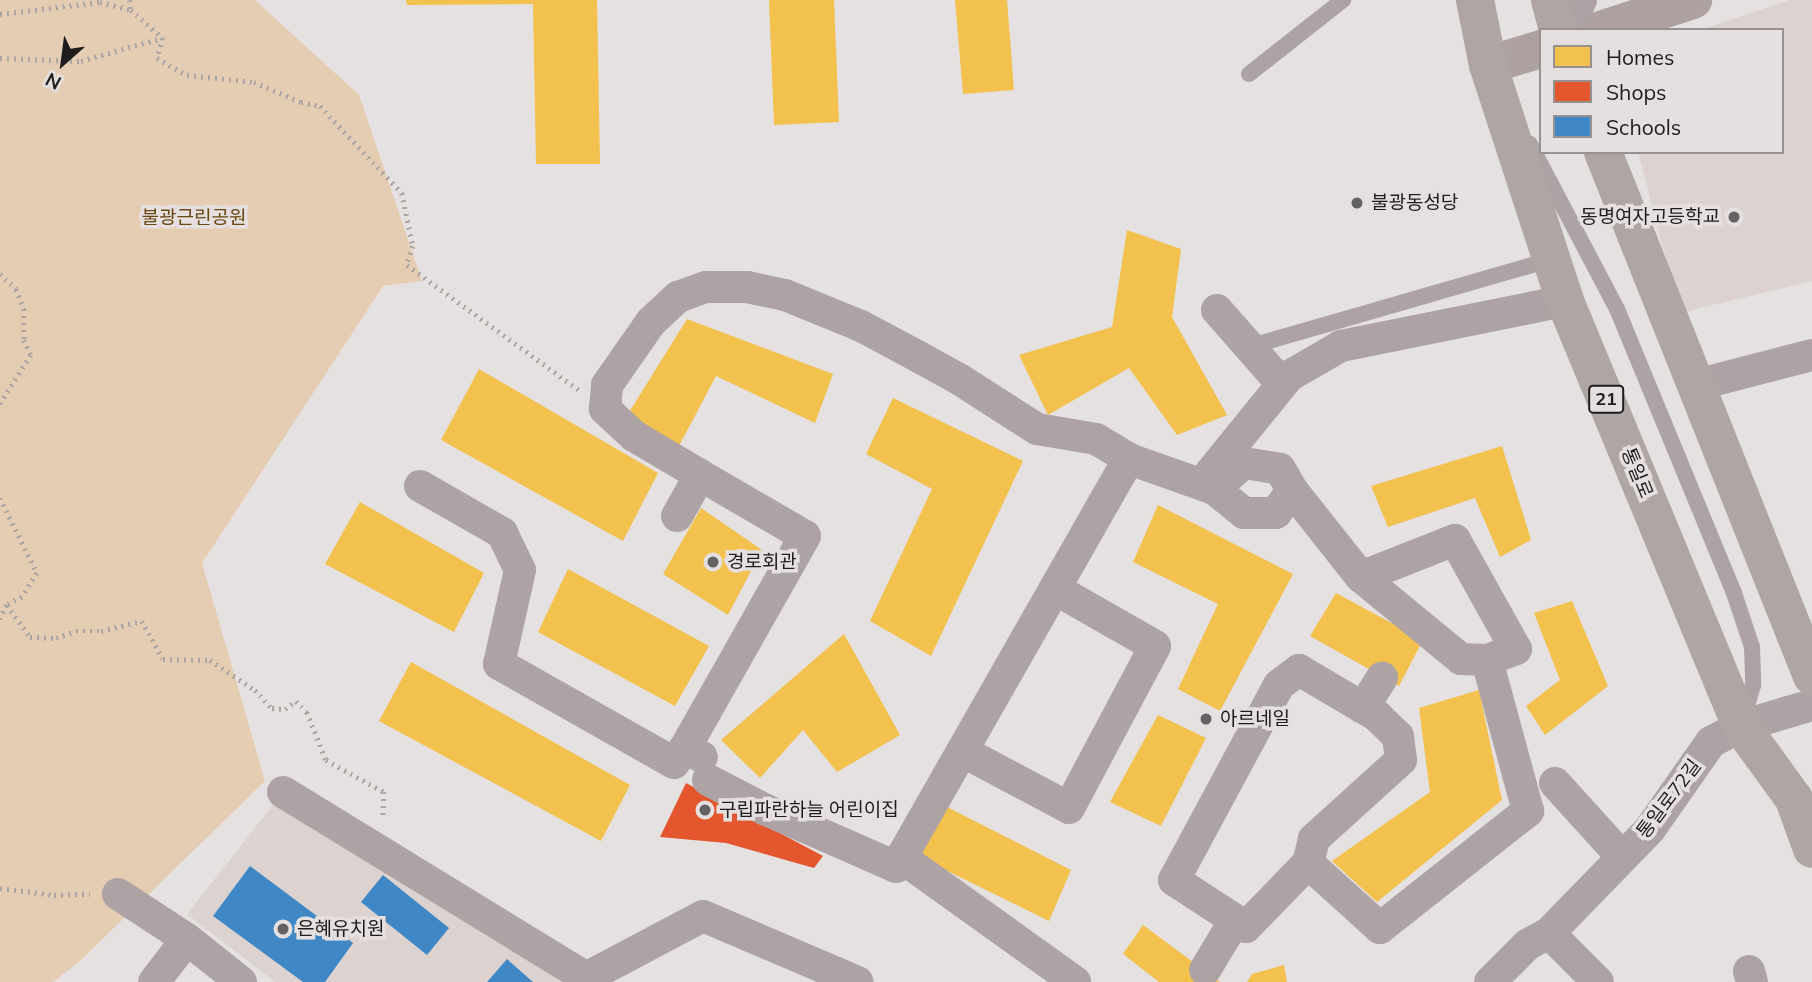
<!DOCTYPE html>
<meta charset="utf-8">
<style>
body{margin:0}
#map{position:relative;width:1812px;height:982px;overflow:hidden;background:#e4e1e0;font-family:Mulish,"Noto Sans KR",sans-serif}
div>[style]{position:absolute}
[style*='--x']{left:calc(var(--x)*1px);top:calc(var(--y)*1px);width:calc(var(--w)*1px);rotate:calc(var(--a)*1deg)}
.built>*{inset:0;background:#dcd3d1}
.green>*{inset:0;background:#e4cdb2}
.homes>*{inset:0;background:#f2c14e}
.shops>*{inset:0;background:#e4572e}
.schools>*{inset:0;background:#3f88c5}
.path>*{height:4.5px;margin-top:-2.25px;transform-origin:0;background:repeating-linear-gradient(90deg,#aba5a4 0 2px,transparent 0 7px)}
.lane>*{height:16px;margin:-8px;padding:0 8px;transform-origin:8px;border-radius:8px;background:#aea3a4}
.street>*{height:32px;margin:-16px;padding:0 16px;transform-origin:16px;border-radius:16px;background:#aea3a4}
.secondary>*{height:38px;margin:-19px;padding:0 19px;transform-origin:19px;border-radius:19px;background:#ada1a2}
.primary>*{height:38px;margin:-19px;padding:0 19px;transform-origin:19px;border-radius:19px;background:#aea5a4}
.dots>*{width:19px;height:19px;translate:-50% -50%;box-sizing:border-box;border:4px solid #e5e0df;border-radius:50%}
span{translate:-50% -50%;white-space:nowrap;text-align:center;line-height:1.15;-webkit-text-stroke:7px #e5e0df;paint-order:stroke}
.shield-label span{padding:2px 5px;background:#e5e0df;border:2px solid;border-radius:5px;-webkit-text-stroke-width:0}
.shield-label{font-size:18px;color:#1e1c1c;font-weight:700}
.poi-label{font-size:19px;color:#1e1c1c}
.left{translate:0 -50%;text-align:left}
.right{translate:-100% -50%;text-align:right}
.park-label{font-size:19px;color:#6a4612}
.street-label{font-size:19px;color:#1e1c1c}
.legend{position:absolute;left:1539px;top:28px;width:245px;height:126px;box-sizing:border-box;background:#e5e0df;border:2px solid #959291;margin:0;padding:9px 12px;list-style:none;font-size:21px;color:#1e1c1c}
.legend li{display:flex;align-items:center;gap:14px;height:35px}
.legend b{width:35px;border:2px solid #959291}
.north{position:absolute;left:28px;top:28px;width:70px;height:70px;-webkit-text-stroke:5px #e5e0df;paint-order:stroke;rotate:208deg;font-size:19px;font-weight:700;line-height:28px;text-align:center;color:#1e1c1c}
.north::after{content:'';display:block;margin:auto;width:24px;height:32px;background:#1e1c1c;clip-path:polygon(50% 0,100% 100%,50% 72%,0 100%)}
</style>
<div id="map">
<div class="built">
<div style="clip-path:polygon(1789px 0,1812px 0,1812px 281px,1680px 313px,1638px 152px,1782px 152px,1782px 30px,1700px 30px)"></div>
<div style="clip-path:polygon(276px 801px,537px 960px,560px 982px,275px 982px,187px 914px)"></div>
</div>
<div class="green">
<div style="clip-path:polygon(0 0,255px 0,359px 95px,422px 281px,383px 286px,202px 563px,265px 781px,80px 961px,53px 982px,0 982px)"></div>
</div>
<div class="homes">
<div style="clip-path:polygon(406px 0,597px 0,600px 164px,536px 164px,533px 4px,407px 5px)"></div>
<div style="clip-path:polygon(769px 0,834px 0,839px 122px,774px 125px)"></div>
<div style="clip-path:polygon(955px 0,1007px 0,1014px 90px,963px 94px)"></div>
<div style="clip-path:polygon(1127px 230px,1181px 249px,1172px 317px,1227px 415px,1177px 435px,1129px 368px,1048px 415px,1019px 355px,1112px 327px)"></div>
<div style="clip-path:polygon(687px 319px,833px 374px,815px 423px,716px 376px,679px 446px,628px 414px)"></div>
<div style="clip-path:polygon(479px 369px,658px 473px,623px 541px,441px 440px)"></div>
<div style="clip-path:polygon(893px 398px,1023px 461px,931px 656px,870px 621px,932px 489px,866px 454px)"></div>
<div style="clip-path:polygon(1502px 446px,1531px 540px,1500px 557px,1475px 498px,1388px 527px,1371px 486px)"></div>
<div style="clip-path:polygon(360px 502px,484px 573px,454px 632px,325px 564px)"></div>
<div style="clip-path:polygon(1158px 505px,1293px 574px,1220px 711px,1178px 689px,1218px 604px,1133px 562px)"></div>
<div style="clip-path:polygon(701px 508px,762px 550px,728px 615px,663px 574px)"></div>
<div style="clip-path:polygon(568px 569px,709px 646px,675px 706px,538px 632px)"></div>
<div style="clip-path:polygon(1336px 593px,1423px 640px,1399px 686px,1310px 636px)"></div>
<div style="clip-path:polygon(1572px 601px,1608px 686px,1545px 735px,1526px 706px,1560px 680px,1534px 613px)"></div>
<div style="clip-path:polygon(844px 634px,900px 735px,837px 772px,803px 730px,760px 778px,721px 740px)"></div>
<div style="clip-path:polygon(411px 662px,630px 785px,601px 841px,379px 721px)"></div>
<div style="clip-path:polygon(1479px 690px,1502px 800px,1377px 902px,1332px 861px,1430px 792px,1419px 708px)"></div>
<div style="clip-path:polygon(1158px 715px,1206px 738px,1161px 826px,1110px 802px)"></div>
<div style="clip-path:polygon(943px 805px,1071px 870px,1049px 921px,915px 855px)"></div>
<div style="clip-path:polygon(1143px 925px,1220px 982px,1159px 982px,1123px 954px)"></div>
<div style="clip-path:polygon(1284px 965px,1287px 982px,1247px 982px,1252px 974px)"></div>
</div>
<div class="shops">
<div style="clip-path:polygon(686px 783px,823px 856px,814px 868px,726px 843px,660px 837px)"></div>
</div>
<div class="schools">
<div style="clip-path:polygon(250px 866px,353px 943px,325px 982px,303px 982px,213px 916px)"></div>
<div style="clip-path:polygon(383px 875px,449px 928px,427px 955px,361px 902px)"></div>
<div style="clip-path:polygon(507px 959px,533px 982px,487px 982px)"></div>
</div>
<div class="path">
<div style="--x:130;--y:0;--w:10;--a:84"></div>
<div style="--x:0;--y:14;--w:101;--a:-6.8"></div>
<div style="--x:100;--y:2;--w:32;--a:14"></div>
<div style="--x:131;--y:10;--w:43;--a:41.2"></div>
<div style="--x:163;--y:38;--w:21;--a:107"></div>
<div style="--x:157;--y:58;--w:34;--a:30"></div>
<div style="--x:187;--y:75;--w:67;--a:6"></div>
<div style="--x:254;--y:82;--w:51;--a:23.1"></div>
<div style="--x:301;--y:102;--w:19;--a:12"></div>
<div style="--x:320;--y:106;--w:120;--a:46.7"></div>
<div style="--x:402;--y:193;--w:54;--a:78.3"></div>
<div style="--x:413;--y:246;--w:20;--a:108"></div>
<div style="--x:407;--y:265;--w:213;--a:36"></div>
<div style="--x:0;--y:58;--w:81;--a:2.1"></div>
<div style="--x:81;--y:61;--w:84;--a:-15.9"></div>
<div style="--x:0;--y:274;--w:22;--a:43"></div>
<div style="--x:16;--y:289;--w:22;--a:68"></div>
<div style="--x:24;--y:309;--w:31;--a:90"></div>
<div style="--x:24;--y:340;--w:17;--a:65"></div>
<div style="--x:31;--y:355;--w:58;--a:122.3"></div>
<div style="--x:0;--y:498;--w:84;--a:63.7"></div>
<div style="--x:37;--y:573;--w:28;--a:122"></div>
<div style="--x:22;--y:597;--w:17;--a:152"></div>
<div style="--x:7;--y:605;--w:16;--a:117"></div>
<div style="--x:7;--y:605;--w:39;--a:54"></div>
<div style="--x:30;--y:637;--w:26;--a:2"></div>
<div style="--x:56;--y:638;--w:21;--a:-19"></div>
<div style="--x:76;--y:631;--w:25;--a:0"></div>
<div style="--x:101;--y:631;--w:42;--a:-13.7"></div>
<div style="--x:142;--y:621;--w:43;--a:61.1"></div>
<div style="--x:163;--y:659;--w:47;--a:1.2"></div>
<div style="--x:210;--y:660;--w:54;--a:33.7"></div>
<div style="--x:255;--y:690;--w:25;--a:47"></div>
<div style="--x:272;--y:708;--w:13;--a:4"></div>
<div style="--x:285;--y:709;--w:14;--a:-36"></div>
<div style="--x:296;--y:701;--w:16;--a:45"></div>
<div style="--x:307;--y:712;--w:52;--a:68.4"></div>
<div style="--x:326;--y:760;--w:66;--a:28.9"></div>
<div style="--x:384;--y:792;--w:27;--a:92"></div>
<div style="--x:0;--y:888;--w:54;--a:7.4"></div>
<div style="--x:54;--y:895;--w:36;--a:-2"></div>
</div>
<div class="lane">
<div style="--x:1249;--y:74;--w:120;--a:-38.2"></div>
<div style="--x:1530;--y:144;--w:187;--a:62.2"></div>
<div style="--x:1617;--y:309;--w:307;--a:67.6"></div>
<div style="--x:1734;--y:593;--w:57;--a:71.6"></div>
<div style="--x:1752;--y:647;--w:38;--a:88"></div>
<div style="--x:1753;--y:685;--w:33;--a:106"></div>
<div style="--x:1248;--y:347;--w:316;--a:-16.1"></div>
</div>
<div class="street">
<div style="--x:1567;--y:30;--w:33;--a:-65"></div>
<div style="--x:1217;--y:310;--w:98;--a:48.7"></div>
<div style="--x:1696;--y:385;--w:120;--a:-14.5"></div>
<div style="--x:700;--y:475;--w:121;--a:30.2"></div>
<div style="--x:805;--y:536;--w:244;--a:119.5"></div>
<div style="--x:685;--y:748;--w:19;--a:28"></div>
<div style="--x:420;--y:486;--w:95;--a:29.8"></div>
<div style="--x:502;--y:533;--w:41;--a:64.1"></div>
<div style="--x:520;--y:570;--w:96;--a:102.6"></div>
<div style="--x:499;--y:664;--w:201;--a:29.5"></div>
<div style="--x:674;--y:763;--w:19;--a:-54"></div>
<div style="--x:1292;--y:490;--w:111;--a:51.6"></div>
<div style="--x:1361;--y:577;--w:101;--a:-21.5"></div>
<div style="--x:1455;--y:540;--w:125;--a:60.8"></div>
<div style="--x:1516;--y:649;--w:31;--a:159"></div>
<div style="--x:1487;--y:660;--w:26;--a:-178"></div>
<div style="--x:1461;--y:659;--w:129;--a:-140.6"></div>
<div style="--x:677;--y:516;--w:47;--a:-60.7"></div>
<div style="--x:700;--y:475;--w:77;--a:-149.4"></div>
<div style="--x:634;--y:436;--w:40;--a:-137"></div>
<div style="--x:605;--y:409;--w:24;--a:-85"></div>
<div style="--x:607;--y:385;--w:77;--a:-55.1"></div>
<div style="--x:651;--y:322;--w:37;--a:-43"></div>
<div style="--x:678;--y:297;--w:30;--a:-20"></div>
<div style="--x:706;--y:287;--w:41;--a:0"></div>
<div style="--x:747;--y:287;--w:39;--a:12"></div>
<div style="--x:785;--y:295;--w:82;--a:22.2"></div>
<div style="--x:861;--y:326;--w:66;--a:28.1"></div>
<div style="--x:919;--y:357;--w:46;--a:28.8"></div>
<div style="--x:959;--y:379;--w:93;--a:32.7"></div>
<div style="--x:1037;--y:429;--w:60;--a:9.6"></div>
<div style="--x:1096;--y:439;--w:39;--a:31"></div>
<div style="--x:1129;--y:459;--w:90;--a:19.4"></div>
<div style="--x:1214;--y:489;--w:40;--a:-41"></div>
<div style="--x:1244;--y:463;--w:36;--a:9"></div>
<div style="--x:1280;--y:469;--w:24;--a:60"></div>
<div style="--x:1292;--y:490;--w:28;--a:125"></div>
<div style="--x:1276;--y:513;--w:32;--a:180"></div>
<div style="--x:1244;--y:513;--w:38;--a:-141"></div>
<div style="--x:1214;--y:489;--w:17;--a:-100"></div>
<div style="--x:1211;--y:472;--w:124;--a:-50.9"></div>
<div style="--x:1289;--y:376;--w:60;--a:-30"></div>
<div style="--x:1341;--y:346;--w:228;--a:-11.4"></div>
<div style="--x:1363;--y:708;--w:36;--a:-58"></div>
<div style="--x:962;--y:751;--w:121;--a:28"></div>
<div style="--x:1069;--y:808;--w:183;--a:-62"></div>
<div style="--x:1155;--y:646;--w:115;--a:-150.3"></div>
<div style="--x:708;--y:780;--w:63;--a:27.4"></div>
<div style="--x:764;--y:809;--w:144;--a:23.7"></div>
<div style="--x:896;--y:867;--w:470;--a:-60.3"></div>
<div style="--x:1555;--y:783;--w:100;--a:47.8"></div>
<div style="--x:283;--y:792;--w:356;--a:31.5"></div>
<div style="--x:586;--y:978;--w:132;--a:-27.9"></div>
<div style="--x:703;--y:916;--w:168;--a:23.1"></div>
<div style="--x:902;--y:858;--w:213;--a:35.6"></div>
<div style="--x:1308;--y:863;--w:89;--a:134.1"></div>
<div style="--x:1246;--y:927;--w:86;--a:-146.9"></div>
<div style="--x:1174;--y:880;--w:221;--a:-61.7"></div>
<div style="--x:1279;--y:685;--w:25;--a:-37"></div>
<div style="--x:1299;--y:670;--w:91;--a:30.5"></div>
<div style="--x:1377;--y:716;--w:29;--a:44"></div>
<div style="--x:1398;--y:736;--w:24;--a:83"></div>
<div style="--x:1401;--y:760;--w:118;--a:137.8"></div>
<div style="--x:1314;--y:839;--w:25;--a:104"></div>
<div style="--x:1308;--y:863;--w:97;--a:42.1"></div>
<div style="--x:1380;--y:928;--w:189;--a:-38.3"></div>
<div style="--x:1528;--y:811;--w:156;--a:-105.2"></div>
<div style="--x:118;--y:894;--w:82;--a:33.1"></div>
<div style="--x:187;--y:939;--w:69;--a:38.5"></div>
<div style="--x:1549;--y:933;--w:69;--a:45"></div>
<div style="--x:1205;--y:970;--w:58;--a:-59"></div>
<div style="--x:1749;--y:971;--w:11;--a:75"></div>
<div style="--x:154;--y:982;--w:54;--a:-52.5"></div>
<div style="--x:1490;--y:982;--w:52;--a:-45"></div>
<div style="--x:1527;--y:945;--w:25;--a:-29"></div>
<div style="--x:1549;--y:933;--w:145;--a:-45.8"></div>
<div style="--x:1650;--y:829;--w:106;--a:-55"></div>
<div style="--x:1711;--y:742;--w:34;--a:-28"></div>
<div style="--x:1741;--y:726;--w:74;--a:-16.5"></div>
</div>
<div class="secondary">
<div style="--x:1600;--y:30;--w:98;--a:-17.9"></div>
<div style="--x:1488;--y:65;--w:55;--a:-16.8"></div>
</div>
<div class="primary">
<div style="--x:1475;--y:0;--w:66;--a:78.7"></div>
<div style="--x:1488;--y:65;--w:248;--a:71.9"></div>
<div style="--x:1565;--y:301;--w:460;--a:67.5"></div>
<div style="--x:1741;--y:726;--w:90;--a:54"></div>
<div style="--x:1794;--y:799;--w:53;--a:70.2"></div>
<div style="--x:1550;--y:0;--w:31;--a:75"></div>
<div style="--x:1603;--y:152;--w:564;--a:68.26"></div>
</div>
<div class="dots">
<div style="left:1357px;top:203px;background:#636161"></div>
<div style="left:1734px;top:217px;background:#636161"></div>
<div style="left:713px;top:562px;background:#636161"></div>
<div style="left:1206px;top:719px;background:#636161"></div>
<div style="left:705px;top:810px;background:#636161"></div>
<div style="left:283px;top:929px;background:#636161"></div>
</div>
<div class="shield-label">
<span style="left:1606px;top:399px">21</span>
</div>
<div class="poi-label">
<span class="left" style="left:1371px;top:203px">불광동성당</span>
<span class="right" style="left:1720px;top:217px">동명여자고등학교</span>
<span class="left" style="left:727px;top:562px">경로회관</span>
<span class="left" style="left:1220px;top:719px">아르네일</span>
<span class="left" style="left:719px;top:810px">구립파란하늘 어린이집</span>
<span class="left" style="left:297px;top:929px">은혜유치원</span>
</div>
<div class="park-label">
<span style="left:194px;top:218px">불광근린공원</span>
</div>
<div class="street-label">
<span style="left:1637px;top:473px;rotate:68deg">통일로</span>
<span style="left:1669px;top:799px;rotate:-53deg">통일로72길</span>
</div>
<ul class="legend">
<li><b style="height:19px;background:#f2c14e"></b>Homes</li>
<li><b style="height:19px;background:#e4572e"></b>Shops</li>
<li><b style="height:19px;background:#3f88c5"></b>Schools</li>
</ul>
<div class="north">N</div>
</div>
